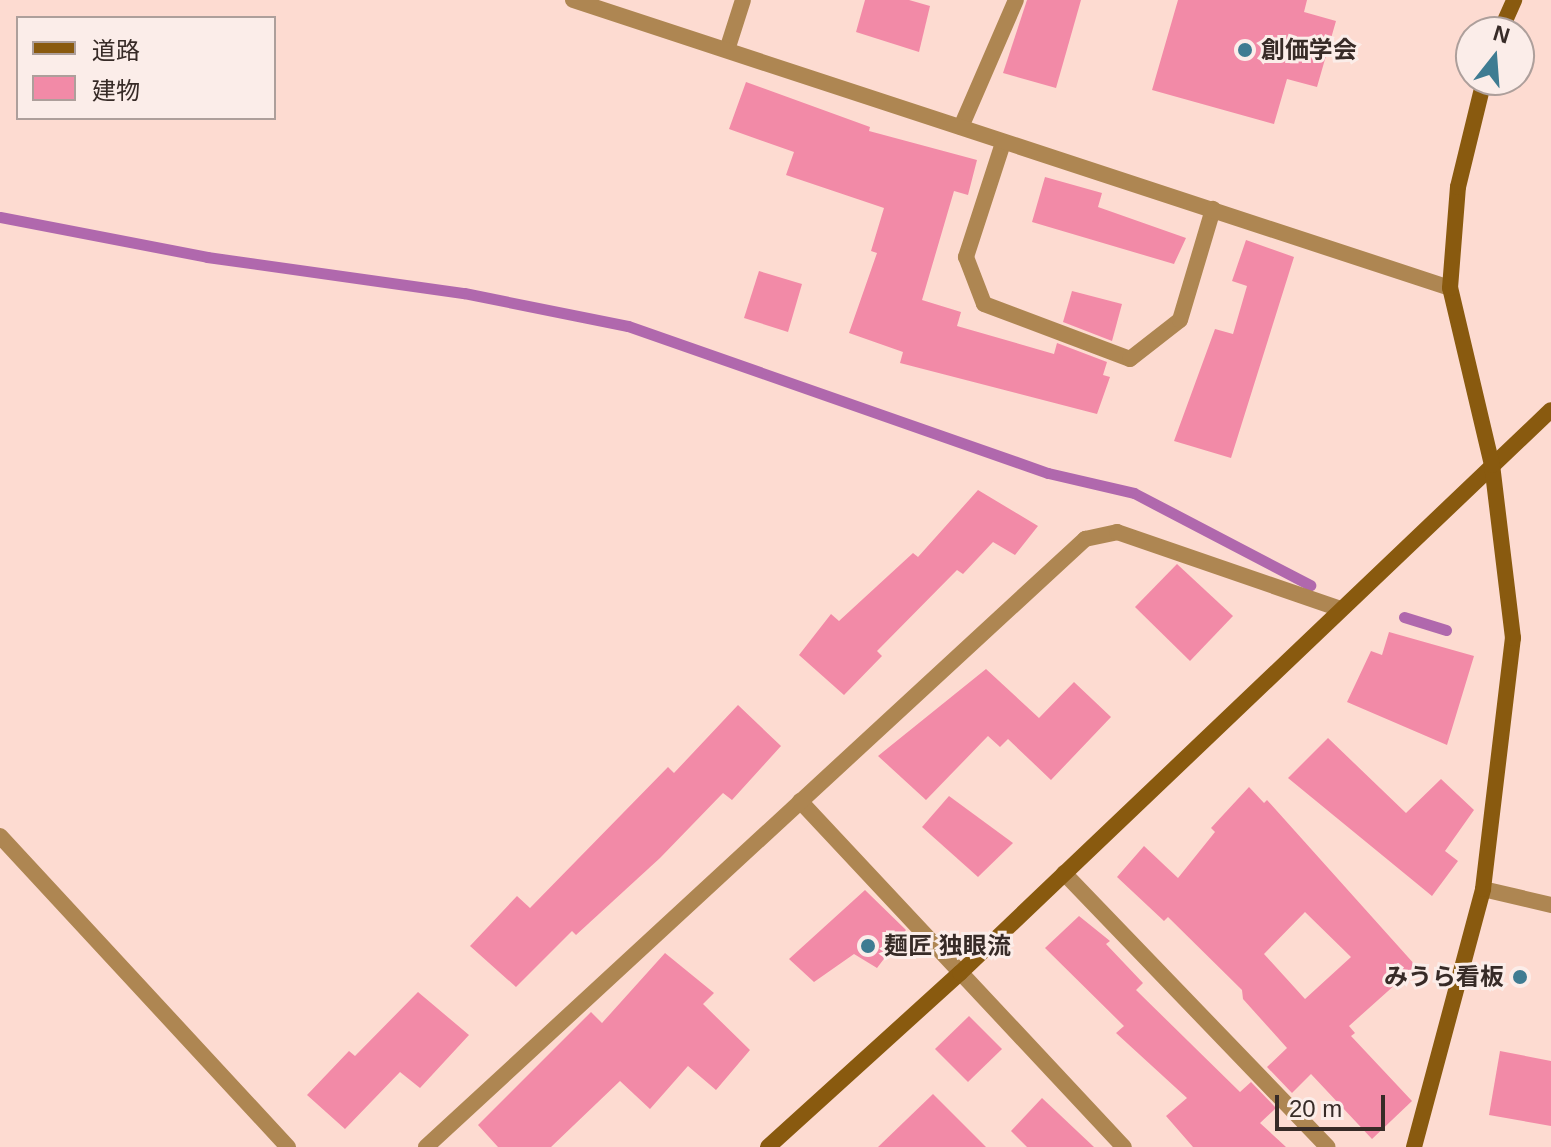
<!DOCTYPE html>
<meta charset="utf-8">
<style>
body{margin:0}
#map{position:relative;width:1551px;height:1147px;overflow:hidden;background:#fddbd1;font-family:Arial,"Noto Sans JP",sans-serif}
div>[style]{position:absolute}
[style*='--x']{left:calc(var(--x)*1px);top:calc(var(--y)*1px);width:calc(var(--w)*1px);rotate:calc(var(--a)*1deg)}
.stream>*{height:11px;margin:-5.5px;padding:0 5.5px;transform-origin:5.5px;border-radius:5.5px;background:#b068ad}
.building>*{inset:0;background:#f28aa7}
.lane>*{height:16px;margin:-8px;padding:0 8px;transform-origin:8px;border-radius:8px;background:#ae8652}
.street>*{height:16px;margin:-8px;padding:0 8px;transform-origin:8px;border-radius:8px;background:#ae8652}
.secondary>*{height:16px;margin:-8px;padding:0 8px;transform-origin:8px;border-radius:8px;background:#895a0f}
.dots>*{width:22px;height:22px;translate:-50% -50%;box-sizing:border-box;border:4px solid #fbede9;border-radius:50%}
span{translate:-50% -50%;white-space:nowrap;text-align:center;line-height:1.15;-webkit-text-stroke:6px #fbede9;paint-order:stroke}
.poi-label{font-size:24px;color:#372b27;font-weight:700}
.left{translate:0 -50%;text-align:left}
.right{translate:-100% -50%;text-align:right}
.legend{position:absolute;left:16px;top:16px;width:260px;height:104px;box-sizing:border-box;background:#fbede9;border:2px solid #ad9f9b;margin:0;padding:10px 14px;list-style:none;font-size:24px;color:#372b27}
.legend li{display:flex;align-items:center;gap:16px;height:40px}
.legend b{width:40px;border:2px solid #ad9f9b}
.north{position:absolute;left:1455px;top:16px;width:80px;height:80px;box-sizing:border-box;background:#fbede9;border:2px solid #ad9f9b;border-radius:50%;rotate:17deg;font-size:22px;font-weight:700;line-height:32px;text-align:center;color:#372b27}
.north::after{content:'';display:block;margin:auto;width:28px;height:36px;background:#3f7c92;clip-path:polygon(50% 0,100% 100%,50% 72%,0 100%)}
.scale{position:absolute;left:1275px;top:1095px;width:110px;height:36px;box-sizing:border-box;border:4px solid #372b27;border-top:0;padding-left:10px;font-size:24px;line-height:28px;white-space:nowrap;color:#372b27;-webkit-text-stroke:6px #fbede9;paint-order:stroke}
</style>
<div id="map">
<div class="stream">
<div style="--x:0;--y:217;--w:211;--a:10.9"></div>
<div style="--x:207;--y:257;--w:260;--a:8"></div>
<div style="--x:464;--y:293;--w:167;--a:11.4"></div>
<div style="--x:628;--y:326;--w:445;--a:19.3"></div>
<div style="--x:1048;--y:473;--w:88;--a:13.1"></div>
<div style="--x:1134;--y:493;--w:199;--a:27.6"></div>
<div style="--x:1404;--y:617;--w:44;--a:17.2"></div>
</div>
<div class="building">
<div style="clip-path:polygon(865px 0,909px 0,930px 6px,919px 52px,856px 32px)"></div>
<div style="clip-path:polygon(1027px 0,1081px 0,1056px 88px,1003px 73px)"></div>
<div style="clip-path:polygon(1178px 0,1307px 0,1304px 12px,1336px 21px,1317px 87px,1287px 79px,1274px 124px,1152px 90px)"></div>
<div style="clip-path:polygon(746px 82px,870px 127px,869px 131px,977px 160px,968px 195px,954px 191px,922px 300px,961px 312px,957px 326px,1054px 354px,1057px 343px,1107px 362px,1103px 375px,1110px 377px,1097px 414px,900px 363px,903px 352px,849px 333px,877px 253px,871px 251px,884px 208px,786px 175px,794px 152px,729px 129px)"></div>
<div style="clip-path:polygon(1045px 177px,1102px 193px,1098px 207px,1186px 238px,1174px 264px,1032px 222px)"></div>
<div style="clip-path:polygon(1246px 240px,1294px 257px,1231px 458px,1174px 441px,1215px 329px,1233px 334px,1247px 286px,1232px 281px)"></div>
<div style="clip-path:polygon(759px 271px,802px 284px,788px 332px,744px 318px)"></div>
<div style="clip-path:polygon(1072px 291px,1122px 304px,1112px 341px,1063px 322px)"></div>
<div style="clip-path:polygon(978px 490px,1038px 526px,1015px 555px,993px 542px,963px 574px,957px 570px,877px 651px,882px 656px,844px 695px,799px 655px,831px 614px,839px 621px,913px 553px,918px 557px)"></div>
<div style="clip-path:polygon(1177px 564px,1233px 616px,1190px 661px,1135px 607px)"></div>
<div style="clip-path:polygon(1389px 632px,1474px 656px,1447px 745px,1347px 702px,1371px 651px,1382px 655px)"></div>
<div style="clip-path:polygon(986px 669px,1039px 718px,1074px 682px,1111px 717px,1051px 780px,1008px 739px,1000px 747px,988px 736px,926px 800px,878px 756px)"></div>
<div style="clip-path:polygon(738px 705px,781px 746px,732px 800px,723px 793px,660px 858px,576px 935px,572px 931px,516px 987px,470px 946px,517px 896px,530px 908px,668px 767px,674px 773px)"></div>
<div style="clip-path:polygon(1328px 738px,1406px 813px,1441px 779px,1474px 810px,1445px 851px,1458px 861px,1432px 896px,1288px 778px)"></div>
<div style="clip-path:polygon(evenodd,1249px 787px,1264px 803px,1267px 800px,1416px 966px,1349px 1026px,1355px 1033px,1351px 1036px,1412px 1101px,1372px 1139px,1311px 1074px,1292px 1093px,1267px 1067px,1287px 1048px,1243px 999px,1242px 990px,1168px 917px,1164px 921px,1117px 877px,1144px 846px,1178px 878px,1215px 832px,1211px 828px,1249px 787px,1305px 912px,1351px 957px,1305px 999px,1264px 954px,1305px 912px)"></div>
<div style="clip-path:polygon(949px 796px,1013px 843px,978px 877px,922px 827px)"></div>
<div style="clip-path:polygon(865px 890px,906px 930px,877px 968px,854px 954px,814px 982px,789px 959px)"></div>
<div style="clip-path:polygon(1079px 916px,1110px 941px,1106px 944px,1143px 983px,1136px 990px,1240px 1092px,1251px 1082px,1276px 1108px,1260px 1123px,1286px 1147px,1193px 1147px,1166px 1116px,1187px 1098px,1116px 1033px,1124px 1026px,1045px 948px)"></div>
<div style="clip-path:polygon(665px 953px,714px 993px,703px 1004px,750px 1050px,716px 1090px,688px 1066px,650px 1109px,620px 1081px,551px 1147px,498px 1147px,478px 1125px,591px 1012px,602px 1023px)"></div>
<div style="clip-path:polygon(418px 992px,469px 1035px,420px 1088px,400px 1072px,345px 1129px,307px 1095px,349px 1051px,355px 1056px)"></div>
<div style="clip-path:polygon(969px 1016px,1002px 1049px,968px 1082px,935px 1049px)"></div>
<div style="clip-path:polygon(1500px 1051px,1551px 1061px,1551px 1126px,1489px 1115px)"></div>
<div style="clip-path:polygon(933px 1094px,986px 1147px,878px 1147px)"></div>
<div style="clip-path:polygon(1042px 1098px,1094px 1147px,1027px 1147px,1011px 1131px)"></div>
</div>
<div class="lane">
<div style="--x:727;--y:50;--w:52;--a:-72.3"></div>
<div style="--x:961;--y:127;--w:138;--a:-66.6"></div>
<div style="--x:1003;--y:143;--w:120;--a:108"></div>
<div style="--x:966;--y:257;--w:50;--a:69"></div>
<div style="--x:984;--y:304;--w:156;--a:20.6"></div>
<div style="--x:1130;--y:359;--w:63;--a:-38"></div>
<div style="--x:1180;--y:320;--w:116;--a:-73.4"></div>
<div style="--x:1064;--y:873;--w:380;--a:46.1"></div>
<div style="--x:1483;--y:889;--w:70;--a:13.2"></div>
</div>
<div class="street">
<div style="--x:573;--y:0;--w:923;--a:18.18"></div>
<div style="--x:800;--y:801;--w:474;--a:46.9"></div>
<div style="--x:0;--y:836;--w:424;--a:47.2"></div>
<div style="--x:426;--y:1147;--w:897;--a:-42.69"></div>
<div style="--x:1085;--y:539;--w:33;--a:-12"></div>
<div style="--x:1117;--y:532;--w:236;--a:19"></div>
</div>
<div class="secondary">
<div style="--x:1500;--y:32;--w:35;--a:-66"></div>
<div style="--x:768;--y:1147;--w:259;--a:-42.2"></div>
<div style="--x:960;--y:973;--w:816;--a:-43.61"></div>
<div style="--x:1414;--y:1147;--w:267;--a:-75"></div>
<div style="--x:1483;--y:889;--w:253;--a:-83.2"></div>
<div style="--x:1513;--y:638;--w:174;--a:-96.9"></div>
<div style="--x:1492;--y:465;--w:182;--a:-103.3"></div>
<div style="--x:1450;--y:288;--w:101;--a:-85.5"></div>
<div style="--x:1458;--y:187;--w:110;--a:-76.3"></div>
</div>
<div class="dots">
<div style="left:1245px;top:50px;background:#3f7c92"></div>
<div style="left:868px;top:946px;background:#3f7c92"></div>
<div style="left:1520px;top:977px;background:#3f7c92"></div>
</div>
<div class="poi-label">
<span class="left" style="left:1261px;top:50px">創価学会</span>
<span class="left" style="left:884px;top:946px">麺匠 独眼流</span>
<span class="right" style="left:1504px;top:977px">みうら看板</span>
</div>
<ul class="legend">
<li><b style="height:10px;background:#895a0f"></b>道路</li>
<li><b style="height:22px;background:#f28aa7"></b>建物</li>
</ul>
<div class="north">N</div>
<div class="scale">20 m</div>
</div>
